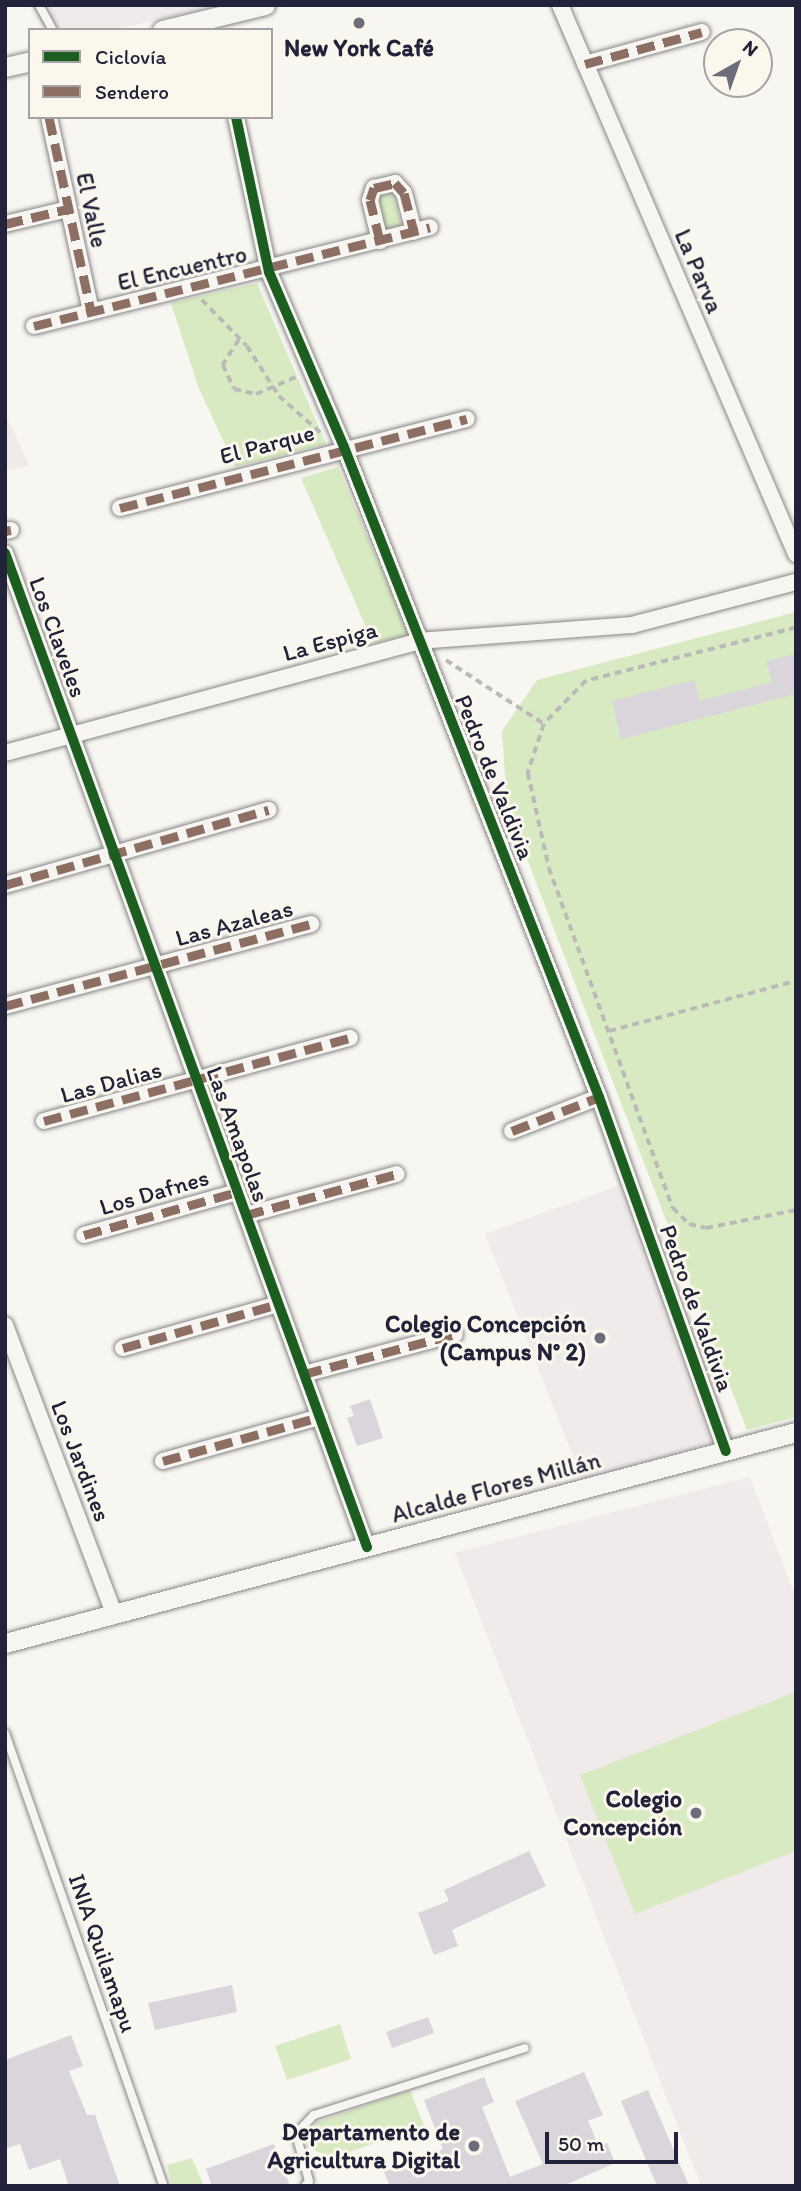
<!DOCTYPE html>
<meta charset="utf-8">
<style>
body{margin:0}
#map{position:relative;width:801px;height:2191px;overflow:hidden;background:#f8f6f0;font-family:Itim,sans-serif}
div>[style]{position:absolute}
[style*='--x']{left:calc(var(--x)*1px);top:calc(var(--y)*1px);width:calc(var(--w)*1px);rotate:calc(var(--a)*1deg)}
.built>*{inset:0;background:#f0eaea}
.green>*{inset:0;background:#d8eac1}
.building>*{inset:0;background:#dad4db}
.path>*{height:3.5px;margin-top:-1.75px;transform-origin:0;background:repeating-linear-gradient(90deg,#bcbab9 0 7px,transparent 0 12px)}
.roads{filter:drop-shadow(0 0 2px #878688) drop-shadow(0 0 2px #878688)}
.service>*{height:8px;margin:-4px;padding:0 4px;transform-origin:4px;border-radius:4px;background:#f6f5f1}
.minor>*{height:16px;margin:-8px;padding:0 8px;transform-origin:8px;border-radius:8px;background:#f6f5f1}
.tertiary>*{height:19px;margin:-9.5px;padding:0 9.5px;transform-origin:9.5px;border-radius:9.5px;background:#f6f5f1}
.quiet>*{height:9px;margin-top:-4.5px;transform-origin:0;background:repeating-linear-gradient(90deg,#8d6e63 0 18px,transparent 0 27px)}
.cycleway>*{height:10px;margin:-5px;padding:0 5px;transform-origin:5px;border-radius:5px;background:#1b5e20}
.dots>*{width:19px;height:19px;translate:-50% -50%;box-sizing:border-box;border:4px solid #fbf7ec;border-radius:50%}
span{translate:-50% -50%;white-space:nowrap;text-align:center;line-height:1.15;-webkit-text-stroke:6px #fbf7ec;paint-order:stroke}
.poi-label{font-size:24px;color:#22223b;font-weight:700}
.right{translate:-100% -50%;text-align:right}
.street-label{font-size:24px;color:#22223b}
.frame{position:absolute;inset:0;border:7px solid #22223b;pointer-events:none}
.legend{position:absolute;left:28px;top:28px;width:245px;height:91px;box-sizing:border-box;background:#fbf7ec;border:2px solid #a4a2a5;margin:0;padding:9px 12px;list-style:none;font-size:21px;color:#22223b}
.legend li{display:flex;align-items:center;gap:14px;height:35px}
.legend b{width:35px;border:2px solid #a4a2a5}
.north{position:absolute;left:703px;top:28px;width:70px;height:70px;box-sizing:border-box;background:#fbf7ec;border:2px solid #a4a2a5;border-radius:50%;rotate:40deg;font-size:19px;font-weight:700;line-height:28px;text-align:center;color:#22223b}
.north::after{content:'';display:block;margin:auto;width:24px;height:32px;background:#6d6c7a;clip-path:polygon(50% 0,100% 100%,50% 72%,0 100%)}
.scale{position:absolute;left:545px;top:2132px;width:133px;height:32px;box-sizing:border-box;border:4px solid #22223b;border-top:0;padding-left:9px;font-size:21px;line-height:24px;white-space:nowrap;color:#22223b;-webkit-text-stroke:5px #fbf7ec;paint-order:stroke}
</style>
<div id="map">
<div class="built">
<div style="clip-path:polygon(31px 5px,222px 5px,111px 30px,45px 30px)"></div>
<div style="clip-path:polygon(5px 413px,29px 465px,5px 471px)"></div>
<div style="clip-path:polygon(618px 1186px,711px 1443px,582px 1479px,485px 1234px)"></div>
<div style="clip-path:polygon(750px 1477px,796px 1599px,796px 2186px,701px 2186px,455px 1553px)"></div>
</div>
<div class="green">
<div style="clip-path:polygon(394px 193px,402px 228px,385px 231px,377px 196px)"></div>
<div style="clip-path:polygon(257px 283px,326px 444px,235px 467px,198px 386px,171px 303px)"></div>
<div style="clip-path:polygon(338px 467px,409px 635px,373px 643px,301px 478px)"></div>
<div style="clip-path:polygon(796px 612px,796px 1417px,747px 1430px,507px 807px,502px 731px,537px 680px)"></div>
<div style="clip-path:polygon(796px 1692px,796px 1851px,635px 1914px,580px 1775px)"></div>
<div style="clip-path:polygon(340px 2024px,351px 2059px,287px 2080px,275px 2046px)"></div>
<div style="clip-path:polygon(410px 2090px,424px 2126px,332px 2158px,307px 2147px,306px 2134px,317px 2122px)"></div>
<div style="clip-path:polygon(192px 2158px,204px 2186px,172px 2186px,167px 2165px)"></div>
</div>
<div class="building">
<div style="clip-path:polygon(796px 654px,796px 694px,621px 739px,612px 701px,694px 680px,700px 701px,772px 682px,766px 661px)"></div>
<div style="clip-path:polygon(370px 1399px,383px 1438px,357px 1446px,347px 1418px,354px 1416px,350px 1406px)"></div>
<div style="clip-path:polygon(529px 1851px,546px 1886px,452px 1930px,458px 1946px,434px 1955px,418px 1913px,449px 1901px,444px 1890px)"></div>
<div style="clip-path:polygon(232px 1985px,237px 2012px,155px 2030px,148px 2003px)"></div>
<div style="clip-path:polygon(428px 2017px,434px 2033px,392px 2048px,386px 2032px)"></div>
<div style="clip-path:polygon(71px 2035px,83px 2066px,69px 2071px,87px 2115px,95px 2115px,120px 2186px,69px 2186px,60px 2159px,29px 2170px,20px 2144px,5px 2149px,5px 2060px)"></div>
<div style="clip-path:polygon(584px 2072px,603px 2115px,588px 2121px,599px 2147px,607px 2143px,615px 2163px,563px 2186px,390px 2186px,384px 2172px,443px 2149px,424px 2100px,484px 2077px,494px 2102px,482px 2107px,510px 2177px,543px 2164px,515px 2101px)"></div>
<div style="clip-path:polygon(648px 2090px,689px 2186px,657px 2186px,621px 2101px)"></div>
<div style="clip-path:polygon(274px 2144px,290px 2186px,212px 2186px,206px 2169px)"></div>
</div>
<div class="path">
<div style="--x:202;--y:300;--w:64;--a:45.6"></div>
<div style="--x:247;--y:346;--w:59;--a:57.4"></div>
<div style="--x:279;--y:396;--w:56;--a:41.4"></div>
<div style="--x:239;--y:340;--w:30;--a:123"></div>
<div style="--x:223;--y:365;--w:26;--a:65"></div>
<div style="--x:234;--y:389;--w:23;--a:13"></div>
<div style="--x:256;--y:394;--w:46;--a:-23.2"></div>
<div style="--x:796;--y:628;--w:217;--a:165.8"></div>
<div style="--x:586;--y:681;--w:60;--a:134.3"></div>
<div style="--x:544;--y:724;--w:52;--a:108.1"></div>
<div style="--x:528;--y:773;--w:97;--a:77.5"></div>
<div style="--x:549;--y:868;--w:362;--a:70"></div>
<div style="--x:673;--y:1208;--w:23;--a:45"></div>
<div style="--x:689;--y:1224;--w:17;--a:13"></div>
<div style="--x:706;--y:1228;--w:92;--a:-11.3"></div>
<div style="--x:446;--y:660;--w:117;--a:33.1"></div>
<div style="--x:609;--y:1031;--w:194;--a:-15"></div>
</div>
<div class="roads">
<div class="service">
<div style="--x:39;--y:5;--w:29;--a:61"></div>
<div style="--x:5;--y:1733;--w:480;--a:70.7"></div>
<div style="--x:305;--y:2186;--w:6;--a:-51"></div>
<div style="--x:309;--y:2181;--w:49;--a:-105.5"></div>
<div style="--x:296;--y:2134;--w:26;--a:-47"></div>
<div style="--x:314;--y:2115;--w:221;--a:-17.6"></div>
</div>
<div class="minor">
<div style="--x:560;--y:5;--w:598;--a:66.74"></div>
<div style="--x:585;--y:64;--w:121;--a:-15.3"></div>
<div style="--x:49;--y:117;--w:199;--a:77.8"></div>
<div style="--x:236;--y:117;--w:158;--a:78"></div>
<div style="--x:269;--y:272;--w:190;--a:66.8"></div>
<div style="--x:344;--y:447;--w:698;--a:68.58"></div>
<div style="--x:599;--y:1097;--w:376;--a:70.3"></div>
<div style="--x:5;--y:224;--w:65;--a:-13.4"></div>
<div style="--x:380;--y:241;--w:42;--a:-103.7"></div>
<div style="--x:370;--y:200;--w:13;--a:-72"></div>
<div style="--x:374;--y:188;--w:22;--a:-13"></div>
<div style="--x:395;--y:183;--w:13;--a:48"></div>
<div style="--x:404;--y:193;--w:40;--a:75.6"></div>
<div style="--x:34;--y:326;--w:408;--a:-14"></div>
<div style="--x:120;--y:508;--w:358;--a:-14.4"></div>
<div style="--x:5;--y:531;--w:6;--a:-9"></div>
<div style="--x:5;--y:553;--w:1058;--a:69.99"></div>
<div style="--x:5;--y:753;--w:429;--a:-15.1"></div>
<div style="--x:419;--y:641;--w:214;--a:-4.3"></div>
<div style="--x:632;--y:625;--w:170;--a:-14.7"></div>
<div style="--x:5;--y:885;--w:274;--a:-15.9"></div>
<div style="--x:5;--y:1006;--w:317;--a:-15"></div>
<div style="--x:44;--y:1121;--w:317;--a:-15.2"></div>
<div style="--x:512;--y:1131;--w:93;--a:-21.3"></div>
<div style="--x:246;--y:1215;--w:156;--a:-15.2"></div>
<div style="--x:84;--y:1235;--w:159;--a:-15.7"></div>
<div style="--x:5;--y:1325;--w:309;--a:69.3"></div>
<div style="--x:123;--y:1348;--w:161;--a:-15.8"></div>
<div style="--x:304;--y:1374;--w:156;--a:-14.8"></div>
<div style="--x:163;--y:1461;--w:163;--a:-15.7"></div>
</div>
<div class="tertiary">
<div style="--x:162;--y:30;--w:106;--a:-13.6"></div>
<div style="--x:5;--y:67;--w:26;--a:-13"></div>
<div style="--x:5;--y:1643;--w:819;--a:-14.94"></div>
</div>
</div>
<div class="quiet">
<div style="--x:585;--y:64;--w:121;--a:-15.3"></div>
<div style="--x:49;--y:117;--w:199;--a:77.8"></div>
<div style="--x:5;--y:224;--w:65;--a:-13.4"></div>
<div style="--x:380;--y:241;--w:42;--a:-103.7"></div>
<div style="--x:370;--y:200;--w:13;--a:-72"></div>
<div style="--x:374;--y:188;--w:22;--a:-13"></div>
<div style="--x:395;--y:183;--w:13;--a:48"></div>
<div style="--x:404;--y:193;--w:40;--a:75.6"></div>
<div style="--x:34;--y:326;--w:408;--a:-14"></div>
<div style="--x:120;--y:508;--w:358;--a:-14.4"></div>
<div style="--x:5;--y:531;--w:6;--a:-9"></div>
<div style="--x:5;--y:885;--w:274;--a:-15.9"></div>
<div style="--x:5;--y:1006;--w:317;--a:-15"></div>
<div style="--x:44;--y:1121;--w:317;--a:-15.2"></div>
<div style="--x:512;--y:1131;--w:93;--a:-21.3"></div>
<div style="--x:246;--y:1215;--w:156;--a:-15.2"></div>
<div style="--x:84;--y:1235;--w:159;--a:-15.7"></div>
<div style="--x:123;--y:1348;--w:161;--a:-15.8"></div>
<div style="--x:304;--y:1374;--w:156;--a:-14.8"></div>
<div style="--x:163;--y:1461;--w:163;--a:-15.7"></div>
</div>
<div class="cycleway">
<div style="--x:236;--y:117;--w:158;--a:78"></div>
<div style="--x:269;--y:272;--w:190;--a:66.8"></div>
<div style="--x:344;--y:447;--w:698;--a:68.58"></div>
<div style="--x:599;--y:1097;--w:376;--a:70.3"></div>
<div style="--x:5;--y:553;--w:1058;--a:69.99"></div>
</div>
<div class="dots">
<div style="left:359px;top:23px;background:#6d6c7a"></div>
<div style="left:600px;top:1338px;background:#6d6c7a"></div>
<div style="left:696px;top:1813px;background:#6d6c7a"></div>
<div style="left:474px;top:2146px;background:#6d6c7a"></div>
</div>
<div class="poi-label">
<span style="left:359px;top:48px">New York Café</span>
<span class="right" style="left:586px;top:1338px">Colegio Concepción<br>(Campus N° 2)</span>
<span class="right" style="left:682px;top:1813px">Colegio<br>Concepción</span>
<span class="right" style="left:460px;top:2146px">Departamento de<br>Agricultura Digital</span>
</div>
<div class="street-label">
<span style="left:92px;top:210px;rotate:78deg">El Valle</span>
<span style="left:182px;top:268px;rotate:-13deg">El Encuentro</span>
<span style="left:699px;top:271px;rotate:67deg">La Parva</span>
<span style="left:267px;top:444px;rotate:-15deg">El Parque</span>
<span style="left:58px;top:637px;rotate:70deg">Los Claveles</span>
<span style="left:330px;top:641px;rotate:-15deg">La Espiga</span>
<span style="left:495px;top:777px;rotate:68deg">Pedro de Valdivia</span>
<span style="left:234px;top:923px;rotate:-15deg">Las Azaleas</span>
<span style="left:111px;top:1082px;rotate:-15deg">Las Dalias</span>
<span style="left:238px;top:1134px;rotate:70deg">Las Amapolas</span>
<span style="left:154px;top:1192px;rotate:-16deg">Los Dafnes</span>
<span style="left:697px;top:1308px;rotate:70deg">Pedro de Valdivia</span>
<span style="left:81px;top:1461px;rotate:69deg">Los Jardines</span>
<span style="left:496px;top:1487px;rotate:-15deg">Alcalde Flores Millán</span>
<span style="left:103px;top:1953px;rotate:71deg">INIA Quilamapu</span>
</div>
<div class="frame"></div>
<ul class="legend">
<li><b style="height:9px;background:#1b5e20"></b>Ciclovía</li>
<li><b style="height:9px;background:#8d6e63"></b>Sendero</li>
</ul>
<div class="north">N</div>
<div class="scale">50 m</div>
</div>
